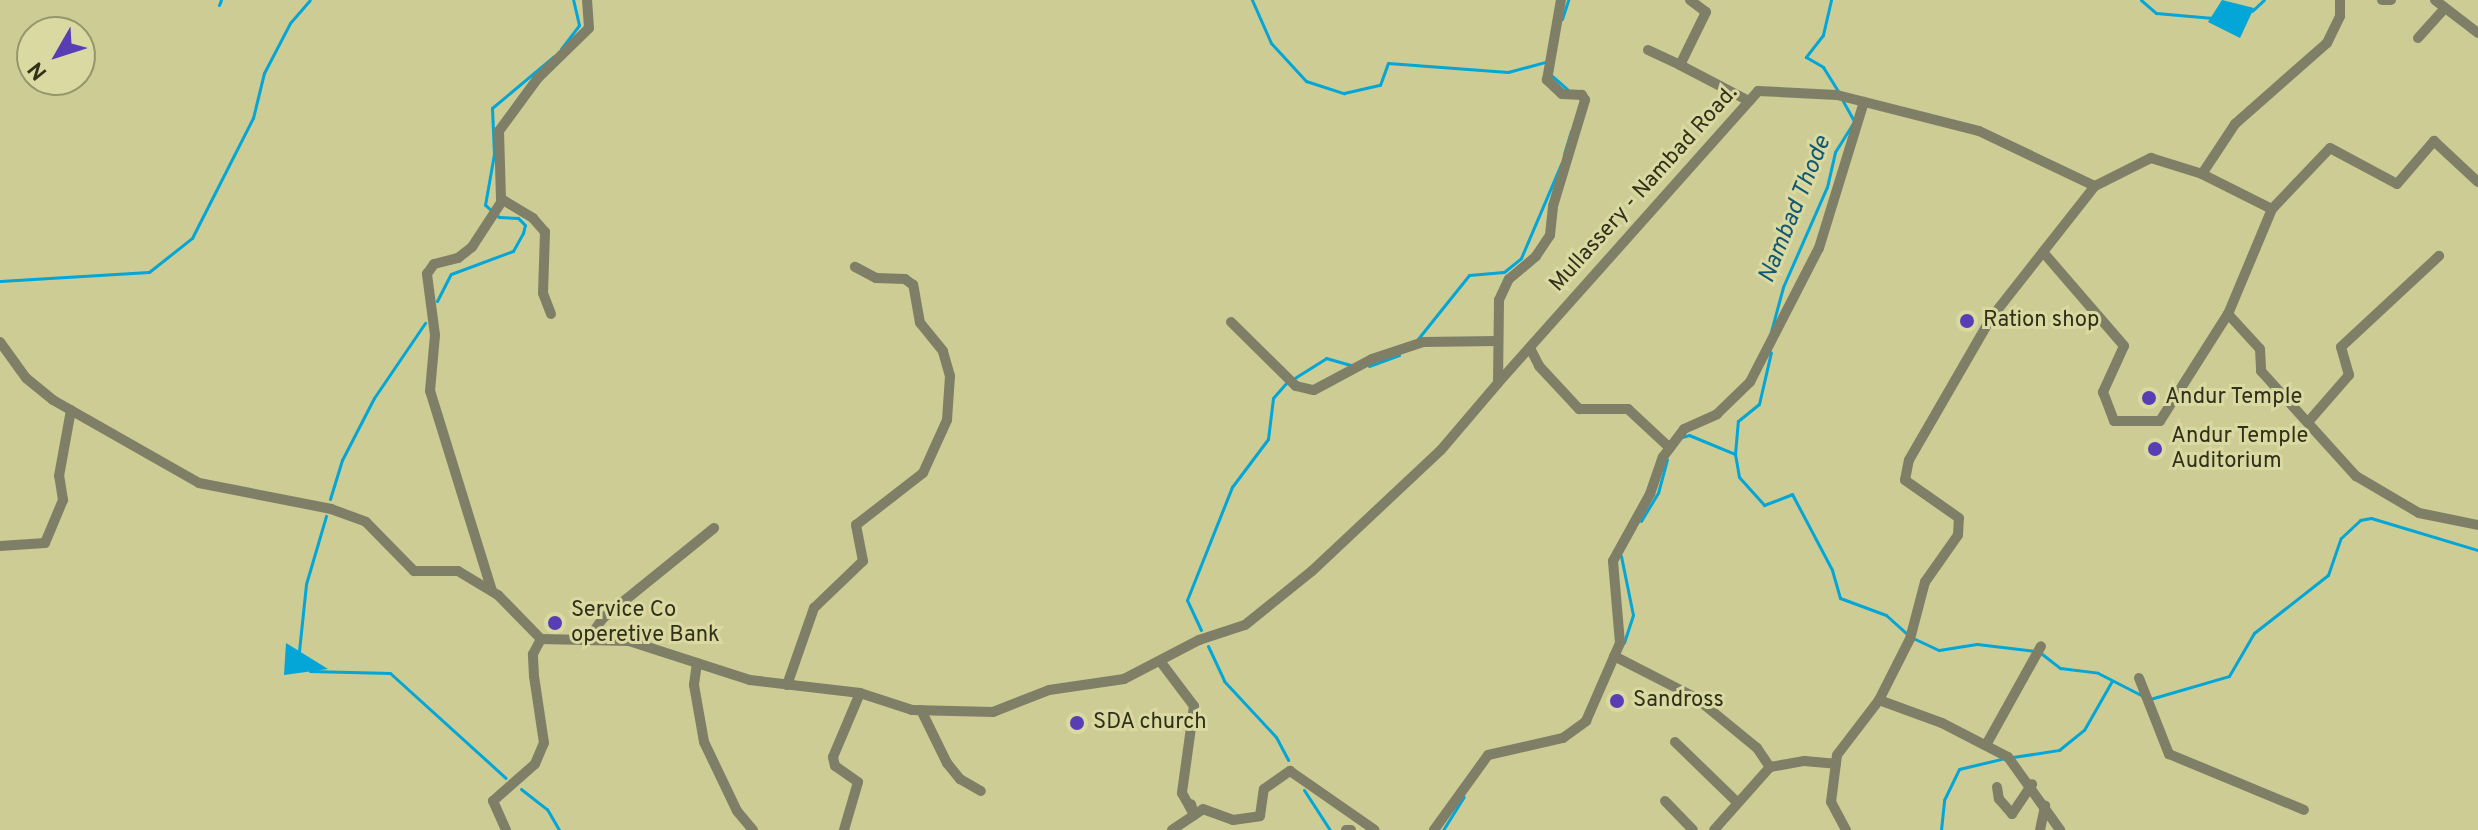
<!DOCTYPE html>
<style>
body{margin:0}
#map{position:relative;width:2478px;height:830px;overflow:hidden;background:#cccc94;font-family:Overpass,sans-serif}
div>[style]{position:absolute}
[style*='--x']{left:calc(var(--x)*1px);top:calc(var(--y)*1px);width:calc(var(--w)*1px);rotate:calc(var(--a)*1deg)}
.water>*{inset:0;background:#03a6d7}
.stream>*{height:3px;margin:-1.5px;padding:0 1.5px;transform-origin:1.5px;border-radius:1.5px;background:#03a6d7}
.minor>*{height:10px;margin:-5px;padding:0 5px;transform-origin:5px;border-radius:5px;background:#7f7f68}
.dots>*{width:22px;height:22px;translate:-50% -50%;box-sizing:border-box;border:4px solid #d9d9a1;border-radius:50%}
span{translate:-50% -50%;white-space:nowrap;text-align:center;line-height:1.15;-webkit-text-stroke:6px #d9d9a1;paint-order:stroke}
.street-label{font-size:22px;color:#31301a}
.poi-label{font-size:22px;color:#31301a}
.left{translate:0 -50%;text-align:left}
.water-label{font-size:24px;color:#115972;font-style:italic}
.north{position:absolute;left:16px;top:16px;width:80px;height:80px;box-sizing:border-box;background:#d9d9a1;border:2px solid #96956b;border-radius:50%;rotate:231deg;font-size:22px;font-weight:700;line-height:32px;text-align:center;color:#31301a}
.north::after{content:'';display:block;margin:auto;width:28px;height:36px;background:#593db5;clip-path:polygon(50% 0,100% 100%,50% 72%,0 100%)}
</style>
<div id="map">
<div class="water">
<div style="clip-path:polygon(2222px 0,2254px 8px,2240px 38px,2208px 22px)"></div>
<div style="clip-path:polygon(286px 643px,299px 651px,328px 669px,284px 675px)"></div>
</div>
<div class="stream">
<div style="--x:1252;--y:0;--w:47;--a:66.2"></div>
<div style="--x:1271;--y:43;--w:52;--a:47.4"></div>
<div style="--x:1306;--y:81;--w:40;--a:18"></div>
<div style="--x:1344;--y:93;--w:37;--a:-13"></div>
<div style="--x:1380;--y:85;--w:23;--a:-70"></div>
<div style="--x:1388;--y:63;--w:120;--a:4.3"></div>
<div style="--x:1508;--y:72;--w:38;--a:-15"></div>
<div style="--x:1831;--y:0;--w:36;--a:103"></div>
<div style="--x:1823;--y:35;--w:28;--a:128"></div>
<div style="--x:1806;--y:57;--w:20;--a:30"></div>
<div style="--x:1823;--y:67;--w:28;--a:58"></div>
<div style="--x:2141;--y:0;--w:20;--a:41"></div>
<div style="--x:2156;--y:13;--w:57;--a:5"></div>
<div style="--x:219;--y:5;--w:5;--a:-68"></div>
<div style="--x:2252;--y:11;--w:16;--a:-43"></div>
<div style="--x:1562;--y:19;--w:20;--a:-72"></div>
<div style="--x:561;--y:49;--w:30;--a:-53"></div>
<div style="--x:579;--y:25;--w:26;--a:-103"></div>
<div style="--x:1552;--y:76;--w:20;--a:41"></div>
<div style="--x:1564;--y:154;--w:24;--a:-73"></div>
<div style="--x:0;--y:281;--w:149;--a:-3.5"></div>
<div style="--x:149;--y:272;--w:55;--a:-38.3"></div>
<div style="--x:192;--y:238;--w:135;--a:-63.1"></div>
<div style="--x:253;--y:118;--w:46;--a:-76.3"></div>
<div style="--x:264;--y:73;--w:56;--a:-62.5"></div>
<div style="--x:290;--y:23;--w:30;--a:-49"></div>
<div style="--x:437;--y:301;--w:30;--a:-63"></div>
<div style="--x:451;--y:274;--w:66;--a:-20.4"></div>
<div style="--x:513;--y:251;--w:21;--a:-61"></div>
<div style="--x:523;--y:233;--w:8;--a:-76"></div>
<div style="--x:525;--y:225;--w:10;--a:-135"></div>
<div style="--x:518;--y:218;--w:19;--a:-177"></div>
<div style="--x:499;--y:217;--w:18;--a:-139"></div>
<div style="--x:485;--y:205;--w:52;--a:-80"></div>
<div style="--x:494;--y:154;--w:46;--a:-92.5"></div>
<div style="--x:492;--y:108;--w:80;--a:-39.9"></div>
<div style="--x:1769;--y:339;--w:54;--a:-74.9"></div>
<div style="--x:1783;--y:287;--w:109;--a:-66.3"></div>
<div style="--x:1827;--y:187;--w:36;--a:-77"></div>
<div style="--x:1835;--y:152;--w:36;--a:-58"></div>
<div style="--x:1854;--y:121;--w:23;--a:-119"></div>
<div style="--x:1417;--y:340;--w:83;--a:-51.3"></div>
<div style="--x:1469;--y:275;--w:35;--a:-5"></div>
<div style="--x:1504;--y:272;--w:22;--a:-39"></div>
<div style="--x:1521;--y:258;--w:102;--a:-66.9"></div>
<div style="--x:1369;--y:366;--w:32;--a:-20"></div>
<div style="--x:1293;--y:379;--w:39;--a:-32"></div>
<div style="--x:1326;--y:358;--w:29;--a:16"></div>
<div style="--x:1682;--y:437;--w:7;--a:-16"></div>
<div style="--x:1689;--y:435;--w:50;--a:22.4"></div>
<div style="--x:1735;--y:454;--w:33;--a:-85"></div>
<div style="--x:1738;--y:421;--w:27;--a:-39"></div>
<div style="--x:1759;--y:404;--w:53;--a:-77"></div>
<div style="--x:1735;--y:454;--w:23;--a:80"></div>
<div style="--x:1739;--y:477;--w:38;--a:48"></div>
<div style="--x:1764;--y:505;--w:30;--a:-21"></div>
<div style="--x:1792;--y:494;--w:86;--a:62.2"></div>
<div style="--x:1832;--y:570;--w:29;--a:74"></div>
<div style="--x:1840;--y:598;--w:49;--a:20.3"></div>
<div style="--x:1886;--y:615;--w:30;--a:42"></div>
<div style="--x:330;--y:499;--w:41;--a:-72.9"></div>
<div style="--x:342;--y:460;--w:70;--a:-62.7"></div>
<div style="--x:374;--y:398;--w:91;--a:-55.8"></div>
<div style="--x:1641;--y:521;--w:33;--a:-59"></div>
<div style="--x:1658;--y:493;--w:35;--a:-75"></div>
<div style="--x:1621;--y:556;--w:60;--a:78.5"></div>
<div style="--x:1633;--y:615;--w:29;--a:108"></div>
<div style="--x:1201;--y:630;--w:33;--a:-115"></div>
<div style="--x:1187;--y:600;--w:122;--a:-68.3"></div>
<div style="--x:1232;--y:487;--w:60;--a:-53.1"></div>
<div style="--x:1268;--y:439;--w:41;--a:-83"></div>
<div style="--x:1273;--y:398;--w:20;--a:-49"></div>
<div style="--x:1915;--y:639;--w:26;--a:25"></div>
<div style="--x:1939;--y:650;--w:38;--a:-9"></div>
<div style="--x:1977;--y:644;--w:58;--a:6.9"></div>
<div style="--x:1208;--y:646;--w:38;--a:65"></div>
<div style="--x:1224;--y:681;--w:76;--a:47.1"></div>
<div style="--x:1276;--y:737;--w:26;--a:62"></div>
<div style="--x:299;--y:651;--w:67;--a:-84"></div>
<div style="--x:306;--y:584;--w:71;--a:-73.6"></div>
<div style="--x:2042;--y:654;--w:23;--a:38"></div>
<div style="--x:2060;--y:668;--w:38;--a:7"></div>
<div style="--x:2098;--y:673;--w:51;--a:27.1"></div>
<div style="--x:310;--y:671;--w:80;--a:1.4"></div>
<div style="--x:390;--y:673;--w:156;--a:42.2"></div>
<div style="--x:2150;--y:699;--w:82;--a:-16.2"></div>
<div style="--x:2229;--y:676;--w:50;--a:-59.8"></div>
<div style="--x:2254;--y:633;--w:94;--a:-38.1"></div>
<div style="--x:2328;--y:575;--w:39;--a:-71"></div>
<div style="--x:2341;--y:538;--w:26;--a:-43"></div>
<div style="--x:2360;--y:520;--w:11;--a:-10"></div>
<div style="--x:2371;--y:518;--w:112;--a:16.7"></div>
<div style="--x:2013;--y:757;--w:47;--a:-8.7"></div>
<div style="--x:2059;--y:750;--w:32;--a:-39"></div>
<div style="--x:2084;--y:730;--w:56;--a:-60.3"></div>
<div style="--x:521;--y:789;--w:33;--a:38"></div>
<div style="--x:547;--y:809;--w:24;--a:60"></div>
<div style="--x:1304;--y:790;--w:48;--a:57"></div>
<div style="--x:1443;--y:830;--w:39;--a:-58"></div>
<div style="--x:1941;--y:830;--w:30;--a:-84"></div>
<div style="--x:1944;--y:800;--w:34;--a:-64"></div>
<div style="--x:1959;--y:769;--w:47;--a:-13.4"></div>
</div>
<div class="minor">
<div style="--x:1690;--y:0;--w:20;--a:37"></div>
<div style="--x:1706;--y:12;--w:59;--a:116.1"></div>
<div style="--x:1680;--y:65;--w:78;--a:27.6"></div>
<div style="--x:2382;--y:0;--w:9;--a:0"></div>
<div style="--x:2435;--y:0;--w:54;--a:37.5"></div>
<div style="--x:2418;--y:38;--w:39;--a:-48"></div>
<div style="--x:1648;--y:50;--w:35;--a:25"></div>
<div style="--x:2202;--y:174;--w:60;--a:-56.6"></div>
<div style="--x:2235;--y:124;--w:123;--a:-41.4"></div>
<div style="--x:2327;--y:43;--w:30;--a:-64"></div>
<div style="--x:2340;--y:16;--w:16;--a:-90"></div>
<div style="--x:2272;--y:209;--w:84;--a:-46.4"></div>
<div style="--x:2330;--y:148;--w:76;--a:28.2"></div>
<div style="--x:2397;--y:184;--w:57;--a:-49.3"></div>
<div style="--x:2434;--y:141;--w:60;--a:43"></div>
<div style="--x:2043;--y:252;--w:124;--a:49.2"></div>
<div style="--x:2124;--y:346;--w:51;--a:114.5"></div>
<div style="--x:2103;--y:392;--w:31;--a:69"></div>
<div style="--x:2114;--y:421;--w:46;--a:0"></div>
<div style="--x:2160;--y:421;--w:127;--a:-57.6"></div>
<div style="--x:551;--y:314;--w:22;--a:-111"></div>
<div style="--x:543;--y:293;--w:61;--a:-88.1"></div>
<div style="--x:545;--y:232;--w:18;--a:-131"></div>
<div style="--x:533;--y:218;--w:37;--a:-149"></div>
<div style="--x:501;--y:199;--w:68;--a:-91.7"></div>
<div style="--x:499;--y:131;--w:66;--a:-53.7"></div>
<div style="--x:538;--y:78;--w:71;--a:-44.4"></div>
<div style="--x:589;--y:28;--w:28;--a:-94"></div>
<div style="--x:1231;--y:322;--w:91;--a:44.6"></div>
<div style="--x:1296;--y:386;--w:18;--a:13"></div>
<div style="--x:1314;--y:390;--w:66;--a:-28.1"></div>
<div style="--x:1372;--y:359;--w:54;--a:-18.4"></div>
<div style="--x:1423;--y:342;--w:73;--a:-0.8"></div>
<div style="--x:0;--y:342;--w:44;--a:54.2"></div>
<div style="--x:26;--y:378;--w:35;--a:39"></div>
<div style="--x:53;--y:400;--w:168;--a:29.6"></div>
<div style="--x:199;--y:483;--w:135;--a:11.1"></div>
<div style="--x:331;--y:509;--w:37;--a:20"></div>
<div style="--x:366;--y:522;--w:69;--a:45.6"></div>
<div style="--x:414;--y:571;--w:44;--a:0"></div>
<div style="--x:458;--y:571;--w:47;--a:31"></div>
<div style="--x:498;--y:595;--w:62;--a:45.7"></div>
<div style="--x:541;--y:639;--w:88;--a:1.3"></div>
<div style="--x:629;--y:641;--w:127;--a:17.9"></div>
<div style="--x:750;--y:680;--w:111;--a:6.7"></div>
<div style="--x:860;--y:693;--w:55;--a:18.1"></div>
<div style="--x:912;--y:710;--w:81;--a:1.4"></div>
<div style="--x:993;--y:712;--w:60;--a:-21.4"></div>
<div style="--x:1049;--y:690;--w:76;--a:-8.3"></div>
<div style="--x:1124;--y:679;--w:85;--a:-27.5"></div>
<div style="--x:1199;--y:640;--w:48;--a:-18.1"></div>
<div style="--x:1245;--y:625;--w:86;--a:-38.9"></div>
<div style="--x:1312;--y:571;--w:177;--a:-43.2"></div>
<div style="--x:1441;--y:450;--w:88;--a:-49.6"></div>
<div style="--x:1498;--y:383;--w:83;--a:-89.3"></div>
<div style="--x:1499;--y:300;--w:23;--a:-65"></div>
<div style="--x:1509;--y:279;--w:35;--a:-40"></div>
<div style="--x:1536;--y:256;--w:25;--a:-56"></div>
<div style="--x:1550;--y:235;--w:29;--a:-84"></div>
<div style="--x:1553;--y:206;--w:111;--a:-73.2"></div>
<div style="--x:1585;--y:100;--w:6;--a:-121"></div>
<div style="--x:1582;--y:95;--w:20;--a:-177"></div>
<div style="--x:1562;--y:94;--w:21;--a:-137"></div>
<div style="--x:1547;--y:80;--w:81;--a:-80.1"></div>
<div style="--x:1530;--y:348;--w:20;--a:63"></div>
<div style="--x:1539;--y:366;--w:59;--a:47.1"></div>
<div style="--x:1579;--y:409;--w:49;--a:0"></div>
<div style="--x:1628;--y:409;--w:57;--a:42.9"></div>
<div style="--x:1498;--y:383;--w:391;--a:-48.3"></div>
<div style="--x:1758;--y:91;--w:79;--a:2.9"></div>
<div style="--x:1837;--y:95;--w:146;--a:14.2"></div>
<div style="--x:1979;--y:131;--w:128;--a:25.4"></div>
<div style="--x:2095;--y:186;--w:63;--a:-26.6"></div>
<div style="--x:2151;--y:158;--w:53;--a:17.4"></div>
<div style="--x:2202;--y:174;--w:78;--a:26.6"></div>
<div style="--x:2272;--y:209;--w:114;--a:112.7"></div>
<div style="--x:2228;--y:314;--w:47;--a:47.6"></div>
<div style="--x:2260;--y:349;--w:22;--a:87"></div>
<div style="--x:2261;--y:371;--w:142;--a:47.9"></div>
<div style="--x:2356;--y:476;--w:73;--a:30.4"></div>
<div style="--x:2419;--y:513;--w:60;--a:11.5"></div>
<div style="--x:2309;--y:421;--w:61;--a:-49"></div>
<div style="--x:2349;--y:375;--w:29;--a:-106"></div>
<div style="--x:2341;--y:347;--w:134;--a:-42.9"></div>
<div style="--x:0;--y:546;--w:45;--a:-3.8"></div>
<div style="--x:45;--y:543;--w:47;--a:-67.3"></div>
<div style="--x:63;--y:500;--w:24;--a:-99"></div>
<div style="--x:59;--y:476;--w:67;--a:-79.7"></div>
<div style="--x:492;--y:591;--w:209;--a:-107.2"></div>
<div style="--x:430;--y:391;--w:56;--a:-84.9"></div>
<div style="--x:435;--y:335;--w:62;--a:-97.5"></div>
<div style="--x:427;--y:274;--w:12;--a:-55"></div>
<div style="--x:434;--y:264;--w:25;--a:-14"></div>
<div style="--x:458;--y:258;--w:18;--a:-38"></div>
<div style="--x:472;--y:247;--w:55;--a:-56.9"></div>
<div style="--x:589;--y:638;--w:24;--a:-55"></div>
<div style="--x:603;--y:618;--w:143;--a:-39"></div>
<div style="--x:1614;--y:656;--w:92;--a:27.1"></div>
<div style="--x:1696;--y:698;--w:79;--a:39.3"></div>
<div style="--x:1757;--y:748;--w:23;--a:56"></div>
<div style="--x:1770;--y:767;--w:84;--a:131.6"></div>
<div style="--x:1160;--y:661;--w:56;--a:52.9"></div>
<div style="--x:1194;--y:706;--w:88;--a:97.9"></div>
<div style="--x:1182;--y:793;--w:25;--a:61"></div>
<div style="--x:1194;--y:815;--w:11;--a:-105"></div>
<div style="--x:697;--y:663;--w:22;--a:98"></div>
<div style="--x:694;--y:685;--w:58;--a:80"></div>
<div style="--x:704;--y:742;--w:76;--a:64.4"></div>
<div style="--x:737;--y:811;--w:25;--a:50"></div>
<div style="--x:2139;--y:678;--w:82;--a:68.5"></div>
<div style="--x:2169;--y:754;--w:146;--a:22.5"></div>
<div style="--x:787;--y:685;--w:82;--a:-70.7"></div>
<div style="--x:814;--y:608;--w:68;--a:-43.8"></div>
<div style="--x:863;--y:561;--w:37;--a:-101"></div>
<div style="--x:856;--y:525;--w:85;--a:-37.8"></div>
<div style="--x:923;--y:473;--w:58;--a:-65.6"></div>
<div style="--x:947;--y:420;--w:44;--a:-86.1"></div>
<div style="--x:950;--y:376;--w:26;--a:-106"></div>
<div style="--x:943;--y:351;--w:36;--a:-129"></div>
<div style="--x:920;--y:323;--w:39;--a:-100"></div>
<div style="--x:913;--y:285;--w:10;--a:-143"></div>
<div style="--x:905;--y:279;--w:29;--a:-178"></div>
<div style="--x:876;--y:278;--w:24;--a:-152"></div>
<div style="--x:1879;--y:700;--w:67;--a:20.1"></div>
<div style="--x:1942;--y:723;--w:74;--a:27.3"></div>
<div style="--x:2008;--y:757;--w:90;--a:54.5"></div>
<div style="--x:921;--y:710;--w:59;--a:63.9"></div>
<div style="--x:947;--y:763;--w:21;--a:51"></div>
<div style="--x:960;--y:779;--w:24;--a:30"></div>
<div style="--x:1675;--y:742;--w:86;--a:44.1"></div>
<div style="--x:1986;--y:745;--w:113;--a:-60.9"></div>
<div style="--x:1770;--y:767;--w:35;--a:-10"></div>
<div style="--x:1804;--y:761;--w:32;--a:5"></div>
<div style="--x:1997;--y:787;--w:12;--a:81"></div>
<div style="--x:1999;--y:799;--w:20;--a:49"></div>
<div style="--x:2012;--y:814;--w:36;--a:-56"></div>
<div style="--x:1665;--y:801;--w:40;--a:46"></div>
<div style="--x:506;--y:830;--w:32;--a:-114"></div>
<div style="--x:493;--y:801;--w:56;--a:-41.4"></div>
<div style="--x:535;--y:764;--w:23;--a:-67"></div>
<div style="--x:544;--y:743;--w:68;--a:-98.5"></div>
<div style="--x:534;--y:676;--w:22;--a:-93"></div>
<div style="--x:533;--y:654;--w:17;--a:-62"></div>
<div style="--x:844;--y:830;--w:50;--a:-73.7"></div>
<div style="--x:858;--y:782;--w:28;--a:-145"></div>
<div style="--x:835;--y:766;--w:9;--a:-103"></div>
<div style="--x:833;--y:757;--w:69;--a:-67.1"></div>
<div style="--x:1172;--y:830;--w:37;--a:-34"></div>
<div style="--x:1203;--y:809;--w:32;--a:20"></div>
<div style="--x:1233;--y:820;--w:27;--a:-8"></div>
<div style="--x:1260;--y:816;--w:27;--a:-82"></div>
<div style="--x:1264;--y:789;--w:32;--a:-35"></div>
<div style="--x:1290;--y:771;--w:103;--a:34.8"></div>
<div style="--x:1346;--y:830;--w:5;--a:0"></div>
<div style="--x:1434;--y:830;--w:92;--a:-54.2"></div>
<div style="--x:1488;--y:755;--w:77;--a:-12.8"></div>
<div style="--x:1563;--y:738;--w:29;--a:-36"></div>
<div style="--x:1586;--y:721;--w:85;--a:-66.4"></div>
<div style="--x:1620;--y:643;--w:82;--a:-94.9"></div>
<div style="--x:1613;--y:561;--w:77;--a:-61.1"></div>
<div style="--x:1650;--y:494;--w:39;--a:-71"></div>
<div style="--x:1663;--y:457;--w:35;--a:-53"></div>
<div style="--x:1684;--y:429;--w:36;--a:-24"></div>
<div style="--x:1717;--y:414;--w:46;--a:-44.1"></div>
<div style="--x:1750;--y:382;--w:151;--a:-62.8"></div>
<div style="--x:1819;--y:248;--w:153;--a:-72.9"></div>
<div style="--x:1846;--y:830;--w:32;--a:-118"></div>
<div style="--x:1831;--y:802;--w:47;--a:-82.7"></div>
<div style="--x:1837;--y:755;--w:69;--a:-52.6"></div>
<div style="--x:1879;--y:700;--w:68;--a:-63.1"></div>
<div style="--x:1910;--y:639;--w:59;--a:-75.3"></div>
<div style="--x:1925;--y:582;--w:57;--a:-54.9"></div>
<div style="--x:1958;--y:535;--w:17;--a:-87"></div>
<div style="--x:1959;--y:518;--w:66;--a:-144.9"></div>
<div style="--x:1905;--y:480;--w:20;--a:-79"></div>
<div style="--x:1909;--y:460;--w:164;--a:-60"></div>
<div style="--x:1991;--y:318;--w:168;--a:-51.8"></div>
<div style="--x:2040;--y:830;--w:25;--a:-78"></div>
</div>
<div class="dots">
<div style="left:1967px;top:321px;background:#593db5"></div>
<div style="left:2149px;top:398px;background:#593db5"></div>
<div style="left:2155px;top:449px;background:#593db5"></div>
<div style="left:555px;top:623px;background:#593db5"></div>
<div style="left:1617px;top:701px;background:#593db5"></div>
<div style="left:1077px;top:723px;background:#593db5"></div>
</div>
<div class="street-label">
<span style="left:1644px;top:189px;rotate:-48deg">Mullassery - Nambad Road.</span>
</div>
<div class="poi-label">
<span class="left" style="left:1983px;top:321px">Ration shop</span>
<span class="left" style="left:2165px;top:398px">Andur Temple</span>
<span class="left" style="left:2171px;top:449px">Andur Temple<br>Auditorium</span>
<span class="left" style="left:571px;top:623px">Service Co<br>operetive Bank</span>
<span class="left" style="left:1633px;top:701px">Sandross</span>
<span class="left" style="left:1093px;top:723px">SDA church</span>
</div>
<div class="water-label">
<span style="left:1796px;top:210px;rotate:-68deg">Nambad Thode</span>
</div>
<div class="north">N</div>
</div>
